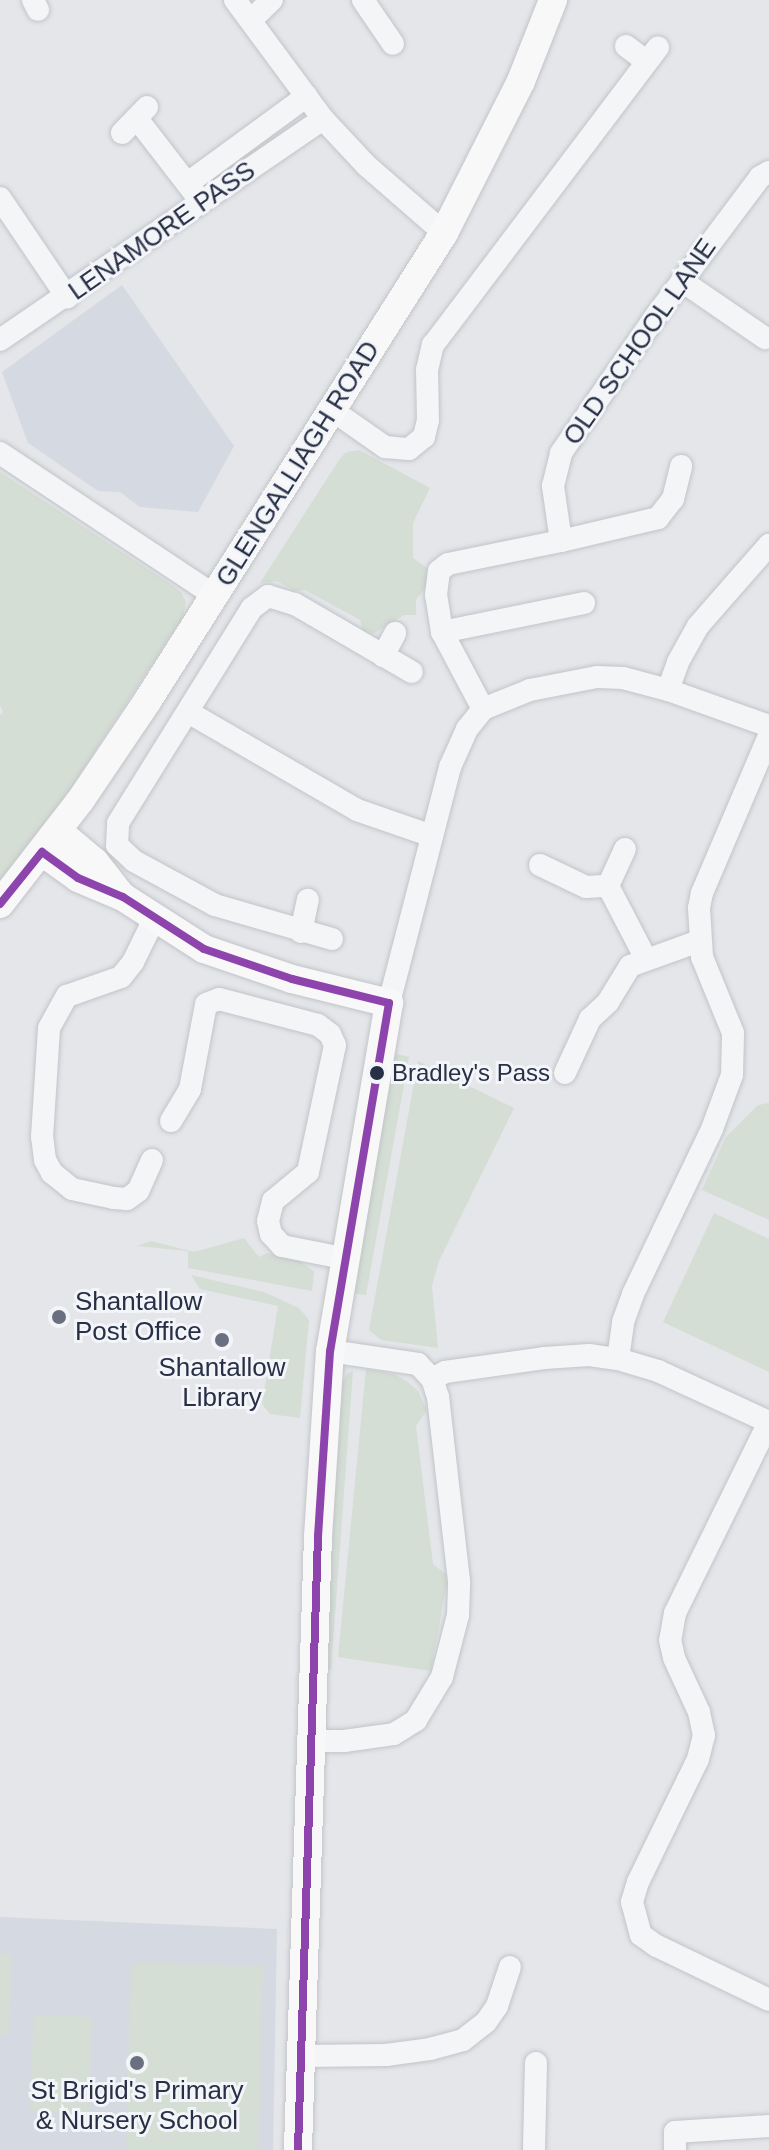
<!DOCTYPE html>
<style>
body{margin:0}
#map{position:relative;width:769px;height:2150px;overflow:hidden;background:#e4e6ea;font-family:Arial,sans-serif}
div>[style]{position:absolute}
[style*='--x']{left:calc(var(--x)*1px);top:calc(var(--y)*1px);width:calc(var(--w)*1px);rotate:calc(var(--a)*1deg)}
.built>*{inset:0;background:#d5d9e1}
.green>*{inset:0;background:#d4ded5}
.roads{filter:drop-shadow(0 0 2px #c2c4c8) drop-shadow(0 0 2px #c2c4c8)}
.minor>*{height:22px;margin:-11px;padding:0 11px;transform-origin:11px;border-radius:11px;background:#f4f5f7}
.major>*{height:28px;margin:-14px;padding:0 14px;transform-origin:14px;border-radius:14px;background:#f8f8f8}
.bus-1>*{height:8px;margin:-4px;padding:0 4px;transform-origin:4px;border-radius:4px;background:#8e44ad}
.dots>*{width:22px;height:22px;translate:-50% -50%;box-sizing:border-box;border:4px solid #f3f5f9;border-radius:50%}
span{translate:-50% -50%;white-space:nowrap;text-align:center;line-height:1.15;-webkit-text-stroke:6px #f3f5f9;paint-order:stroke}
.bus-label{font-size:24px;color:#283047}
.left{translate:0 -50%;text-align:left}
.street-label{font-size:26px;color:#283047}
.poi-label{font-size:26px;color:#283047}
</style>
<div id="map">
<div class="built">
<div style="clip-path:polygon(122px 285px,234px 446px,198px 512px,140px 507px,120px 492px,98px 491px,28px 443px,2px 372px)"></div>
<div style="clip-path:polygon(0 1917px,277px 1929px,273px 2150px,0 2150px)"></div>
</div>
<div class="green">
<div style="clip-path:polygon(359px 450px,430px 488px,413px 523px,413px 558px,428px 569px,427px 585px,416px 600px,416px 615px,404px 615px,373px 634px,363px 631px,360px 620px,305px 590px,295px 591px,277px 581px,260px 583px,339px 460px,346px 452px)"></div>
<div style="clip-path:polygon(0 472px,169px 583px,181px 592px,186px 602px,183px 617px,73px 785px,0 882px,0 715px,3px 712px,0 705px)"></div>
<div style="clip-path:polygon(397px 1054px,409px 1057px,366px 1295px,351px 1293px,385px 1084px,394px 1079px,398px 1069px,391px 1065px,392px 1057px)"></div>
<div style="clip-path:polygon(418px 1061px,514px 1108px,439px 1261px,432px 1286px,438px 1348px,381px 1340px,369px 1330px)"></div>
<div style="clip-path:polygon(769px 1103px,769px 1220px,702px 1190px,726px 1137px,758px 1105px)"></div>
<div style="clip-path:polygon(714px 1213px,769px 1239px,769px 1372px,663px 1322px)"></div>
<div style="clip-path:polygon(244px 1238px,259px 1257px,267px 1253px,297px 1259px,314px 1272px,312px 1291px,188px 1268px,188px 1251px,137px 1246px,151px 1241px,194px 1252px)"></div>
<div style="clip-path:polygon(191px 1275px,264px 1292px,299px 1308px,309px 1320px,300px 1418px,270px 1414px,262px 1404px,278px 1306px,200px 1289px)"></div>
<div style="clip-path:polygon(366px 1369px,394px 1374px,408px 1382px,418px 1391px,427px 1410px,416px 1426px,433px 1564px,448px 1576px,431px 1671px,338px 1657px)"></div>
<div style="clip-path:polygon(353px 1370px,331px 1669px,326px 1669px,339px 1388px,347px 1374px)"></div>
<div style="clip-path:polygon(0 1954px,12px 1954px,9px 2035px,0 2034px)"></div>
<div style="clip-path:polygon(131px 1963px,263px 1966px,258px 2150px,126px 2150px)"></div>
<div style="clip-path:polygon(34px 2015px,92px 2017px,89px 2113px,30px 2111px)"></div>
</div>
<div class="roads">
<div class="minor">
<div style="--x:33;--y:0;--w:11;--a:63"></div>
<div style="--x:235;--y:0;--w:148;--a:53.5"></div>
<div style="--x:323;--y:119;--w:64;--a:46.9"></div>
<div style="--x:367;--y:166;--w:102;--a:41"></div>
<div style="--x:363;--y:0;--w:53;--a:55.7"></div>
<div style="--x:251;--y:20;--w:29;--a:-44"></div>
<div style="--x:626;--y:46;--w:25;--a:37"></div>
<div style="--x:138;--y:120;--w:95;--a:52.3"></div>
<div style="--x:122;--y:133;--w:36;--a:-46"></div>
<div style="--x:188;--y:183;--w:147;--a:-36.2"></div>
<div style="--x:0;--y:198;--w:120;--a:55.9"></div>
<div style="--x:682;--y:281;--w:101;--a:34.5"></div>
<div style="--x:0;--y:340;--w:391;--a:-34.4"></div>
<div style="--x:332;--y:410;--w:65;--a:34.9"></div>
<div style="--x:385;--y:447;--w:24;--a:5"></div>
<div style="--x:409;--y:449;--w:19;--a:-39"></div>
<div style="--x:424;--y:437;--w:17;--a:-77"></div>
<div style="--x:428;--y:420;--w:50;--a:-91.1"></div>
<div style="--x:427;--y:370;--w:26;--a:-77"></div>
<div style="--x:433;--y:345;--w:373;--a:-52.9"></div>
<div style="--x:0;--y:453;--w:258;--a:33.6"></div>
<div style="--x:561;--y:541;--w:100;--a:-13.3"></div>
<div style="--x:658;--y:518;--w:24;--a:-52"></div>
<div style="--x:673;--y:499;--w:34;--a:-76"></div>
<div style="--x:442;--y:632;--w:145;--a:-11.5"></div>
<div style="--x:383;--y:656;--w:26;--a:-62"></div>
<div style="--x:668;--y:690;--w:30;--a:-70"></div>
<div style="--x:678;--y:662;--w:41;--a:-60.9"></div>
<div style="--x:698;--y:626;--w:108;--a:-48.8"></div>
<div style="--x:483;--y:709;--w:87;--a:-118"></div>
<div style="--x:442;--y:632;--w:37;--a:-99"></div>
<div style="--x:436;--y:595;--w:24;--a:-83"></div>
<div style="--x:439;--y:571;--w:11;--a:-38"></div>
<div style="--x:448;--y:564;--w:115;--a:-11.5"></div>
<div style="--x:561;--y:541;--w:56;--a:-98.3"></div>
<div style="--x:553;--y:486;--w:34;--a:-76"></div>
<div style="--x:561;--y:453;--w:165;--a:-55.3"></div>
<div style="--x:655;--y:317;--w:175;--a:-53.1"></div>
<div style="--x:760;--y:177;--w:10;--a:-29"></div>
<div style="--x:188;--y:712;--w:195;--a:30.1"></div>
<div style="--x:357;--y:810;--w:79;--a:19.1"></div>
<div style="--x:625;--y:849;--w:41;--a:114.7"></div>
<div style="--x:608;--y:886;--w:82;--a:62.5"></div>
<div style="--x:540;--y:865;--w:51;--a:25.6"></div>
<div style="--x:586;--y:887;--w:22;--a:-3"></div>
<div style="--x:301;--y:932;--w:33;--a:-78"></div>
<div style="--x:332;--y:939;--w:122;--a:-163.8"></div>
<div style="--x:215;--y:905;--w:92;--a:-151.5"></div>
<div style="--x:134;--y:861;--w:23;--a:-137"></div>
<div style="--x:117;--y:845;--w:22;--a:-87"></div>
<div style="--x:118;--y:823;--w:253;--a:-58.1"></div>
<div style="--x:252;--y:608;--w:20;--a:-37"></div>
<div style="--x:268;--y:596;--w:28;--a:17"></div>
<div style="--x:295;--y:604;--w:135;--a:30.2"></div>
<div style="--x:389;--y:1003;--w:244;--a:-75.5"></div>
<div style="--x:450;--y:767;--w:42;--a:-65.9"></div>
<div style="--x:467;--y:729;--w:26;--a:-51"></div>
<div style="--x:483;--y:709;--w:51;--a:-22"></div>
<div style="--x:530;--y:690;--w:68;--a:-11"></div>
<div style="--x:597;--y:677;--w:26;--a:2"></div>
<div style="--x:623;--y:678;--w:47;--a:14.9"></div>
<div style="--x:668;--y:690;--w:107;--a:19.6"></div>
<div style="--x:565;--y:1073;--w:60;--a:-65.2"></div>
<div style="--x:590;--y:1019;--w:25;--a:-43"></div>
<div style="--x:608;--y:1002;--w:42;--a:-58.6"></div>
<div style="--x:630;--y:966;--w:73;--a:-19.9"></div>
<div style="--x:171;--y:1121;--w:37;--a:-59"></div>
<div style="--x:190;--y:1089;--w:86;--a:-79.3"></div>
<div style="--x:206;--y:1004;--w:14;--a:-21"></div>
<div style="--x:219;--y:999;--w:102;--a:14.7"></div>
<div style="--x:318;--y:1025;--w:15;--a:37"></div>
<div style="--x:330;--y:1034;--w:12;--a:66"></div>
<div style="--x:335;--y:1045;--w:130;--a:102"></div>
<div style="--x:308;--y:1172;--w:45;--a:140.4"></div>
<div style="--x:273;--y:1201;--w:21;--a:104"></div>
<div style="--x:268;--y:1221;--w:13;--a:77"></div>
<div style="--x:271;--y:1234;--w:16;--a:47"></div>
<div style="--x:282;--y:1246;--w:62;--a:11.1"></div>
<div style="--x:152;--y:1160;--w:34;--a:114"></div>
<div style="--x:138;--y:1191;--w:14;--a:144"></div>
<div style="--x:127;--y:1199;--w:13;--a:-176"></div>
<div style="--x:114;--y:1198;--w:43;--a:-167.9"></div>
<div style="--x:72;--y:1189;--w:26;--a:-141"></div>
<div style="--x:52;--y:1173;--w:15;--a:-118"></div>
<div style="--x:45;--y:1160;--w:23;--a:-97"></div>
<div style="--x:42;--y:1137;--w:109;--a:-86.3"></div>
<div style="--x:49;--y:1028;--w:37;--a:-61"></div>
<div style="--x:67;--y:996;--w:57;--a:-19.4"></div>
<div style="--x:121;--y:977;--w:19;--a:-51"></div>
<div style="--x:133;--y:962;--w:50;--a:-63.9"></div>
<div style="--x:330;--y:1351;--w:89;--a:8.4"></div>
<div style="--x:418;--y:1364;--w:21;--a:47"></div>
<div style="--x:432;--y:1379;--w:15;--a:-28"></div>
<div style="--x:445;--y:1372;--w:100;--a:-8"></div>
<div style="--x:544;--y:1358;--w:45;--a:-3.8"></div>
<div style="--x:589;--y:1355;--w:29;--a:8"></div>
<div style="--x:618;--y:1359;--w:42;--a:16.7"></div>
<div style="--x:658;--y:1371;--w:122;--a:24.7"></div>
<div style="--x:618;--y:1359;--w:37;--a:-82"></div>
<div style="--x:623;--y:1322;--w:30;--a:-70"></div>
<div style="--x:633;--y:1294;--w:183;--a:-64.4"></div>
<div style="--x:712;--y:1129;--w:58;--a:-69.7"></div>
<div style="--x:732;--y:1075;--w:42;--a:-88.6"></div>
<div style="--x:733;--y:1033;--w:82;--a:-112.2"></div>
<div style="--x:702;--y:957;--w:49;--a:-93.5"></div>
<div style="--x:699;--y:908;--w:15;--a:-79"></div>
<div style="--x:702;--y:893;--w:171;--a:-66.9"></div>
<div style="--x:769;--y:1422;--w:213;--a:116.2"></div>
<div style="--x:675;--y:1613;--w:27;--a:100"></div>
<div style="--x:670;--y:1640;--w:18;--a:77"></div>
<div style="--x:674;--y:1658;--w:60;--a:65.2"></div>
<div style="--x:699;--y:1712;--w:24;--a:78"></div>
<div style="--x:704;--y:1735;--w:25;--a:104"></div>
<div style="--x:698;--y:1759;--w:137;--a:116"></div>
<div style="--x:638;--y:1882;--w:21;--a:107"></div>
<div style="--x:632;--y:1902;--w:34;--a:75"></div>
<div style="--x:641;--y:1935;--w:19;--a:35"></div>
<div style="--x:657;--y:1946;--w:124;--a:25.7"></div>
<div style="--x:312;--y:1741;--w:32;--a:0"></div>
<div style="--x:344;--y:1741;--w:50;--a:-8"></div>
<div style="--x:394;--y:1734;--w:26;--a:-32"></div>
<div style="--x:416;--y:1720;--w:50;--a:-58.8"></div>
<div style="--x:442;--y:1677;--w:64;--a:-75.5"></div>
<div style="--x:458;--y:1615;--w:34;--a:-88"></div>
<div style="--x:459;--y:1581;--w:185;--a:-96.5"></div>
<div style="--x:438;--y:1397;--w:19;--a:-108"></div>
<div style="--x:302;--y:2056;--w:84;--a:-0.7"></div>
<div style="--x:386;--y:2055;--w:44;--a:-7.8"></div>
<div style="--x:430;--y:2049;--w:34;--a:-15"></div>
<div style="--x:463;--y:2040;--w:29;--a:-38"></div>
<div style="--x:486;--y:2022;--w:19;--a:-55"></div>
<div style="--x:497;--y:2006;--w:41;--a:-71.6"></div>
<div style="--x:534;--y:2150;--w:87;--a:-88.7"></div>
<div style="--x:675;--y:2150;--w:18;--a:-90"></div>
<div style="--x:675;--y:2132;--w:94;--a:-3.7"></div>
</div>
<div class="major">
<div style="--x:58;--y:831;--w:48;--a:40"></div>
<div style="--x:95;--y:862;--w:41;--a:52"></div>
<div style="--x:42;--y:852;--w:44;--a:35.8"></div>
<div style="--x:78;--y:878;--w:49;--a:22.9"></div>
<div style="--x:123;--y:897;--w:96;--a:32.7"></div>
<div style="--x:204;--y:949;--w:93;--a:18.8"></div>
<div style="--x:292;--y:979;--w:100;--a:13.9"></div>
<div style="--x:389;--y:1003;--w:353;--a:99.6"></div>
<div style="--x:330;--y:1351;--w:185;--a:93.7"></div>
<div style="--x:318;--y:1536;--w:614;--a:91.87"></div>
<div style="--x:0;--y:904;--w:130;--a:-52.2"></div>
<div style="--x:80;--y:801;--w:122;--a:-56"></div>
<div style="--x:148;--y:700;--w:553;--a:-57.63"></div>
<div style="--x:444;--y:233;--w:170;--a:-63.1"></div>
<div style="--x:521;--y:81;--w:87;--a:-68.4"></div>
</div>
</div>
<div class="bus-1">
<div style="--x:0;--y:904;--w:67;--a:-51.1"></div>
<div style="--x:42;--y:852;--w:44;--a:35.8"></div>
<div style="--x:78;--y:878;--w:49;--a:22.9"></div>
<div style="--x:123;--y:897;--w:96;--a:32.7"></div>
<div style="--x:204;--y:949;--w:93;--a:18.8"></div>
<div style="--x:292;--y:979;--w:100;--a:13.9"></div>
<div style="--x:389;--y:1003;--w:353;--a:99.6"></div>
<div style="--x:330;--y:1351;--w:185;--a:93.7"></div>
<div style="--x:318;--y:1536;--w:614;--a:91.87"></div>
</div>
<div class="dots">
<div style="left:377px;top:1073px;background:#283047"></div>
<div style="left:59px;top:1317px;background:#6a7080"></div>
<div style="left:222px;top:1340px;background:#6a7080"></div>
<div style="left:137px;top:2063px;background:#6a7080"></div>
</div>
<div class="bus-label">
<span class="left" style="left:392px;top:1073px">Bradley's Pass</span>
</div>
<div class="street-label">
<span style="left:162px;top:231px;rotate:-35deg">LENAMORE PASS</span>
<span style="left:640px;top:342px;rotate:-55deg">OLD SCHOOL LANE</span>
<span style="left:298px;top:464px;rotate:-58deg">GLENGALLIAGH ROAD</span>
</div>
<div class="poi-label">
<span class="left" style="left:75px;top:1317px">Shantallow<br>Post Office</span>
<span style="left:222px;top:1383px">Shantallow<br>Library</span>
<span style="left:137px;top:2106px">St Brigid's Primary<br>&amp; Nursery School</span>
</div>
</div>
